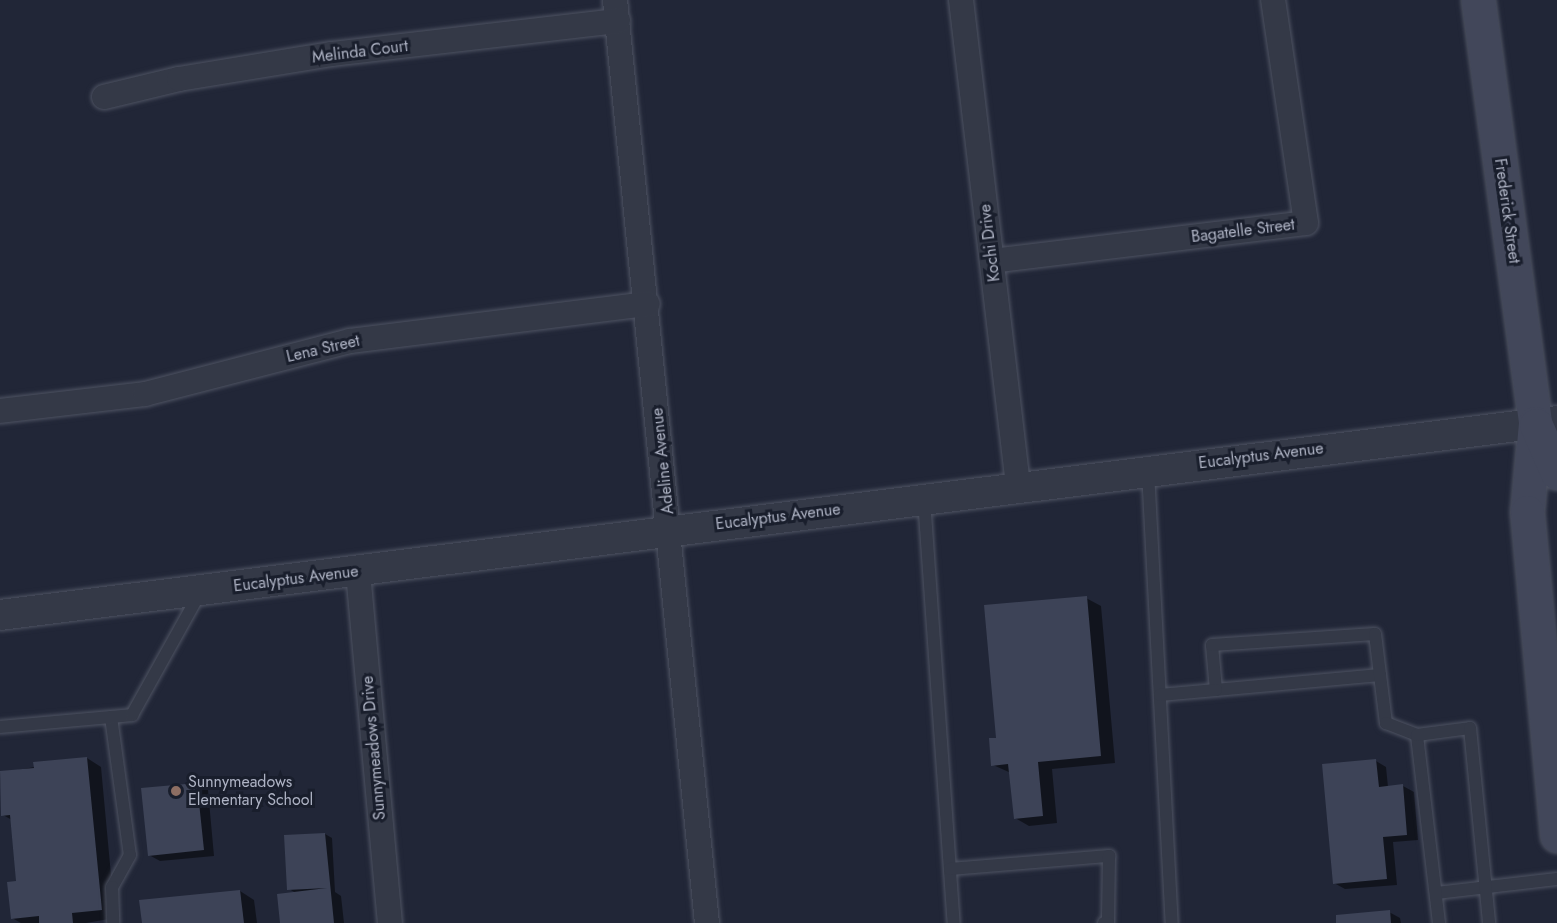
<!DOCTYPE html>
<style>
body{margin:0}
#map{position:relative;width:1557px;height:923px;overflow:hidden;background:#212637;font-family:Jost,sans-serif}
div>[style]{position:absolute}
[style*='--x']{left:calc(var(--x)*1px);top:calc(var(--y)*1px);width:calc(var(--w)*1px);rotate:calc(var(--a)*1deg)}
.shadow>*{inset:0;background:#0007}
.building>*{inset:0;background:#3d4357}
.roads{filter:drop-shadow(0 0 2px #4e5362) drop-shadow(0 0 2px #4e5362)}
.service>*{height:12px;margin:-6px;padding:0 6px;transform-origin:6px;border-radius:6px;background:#343947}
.minor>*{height:24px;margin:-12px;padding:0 12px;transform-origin:12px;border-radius:12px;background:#343947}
.tertiary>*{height:30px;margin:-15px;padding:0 15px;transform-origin:15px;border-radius:15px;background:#343947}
.secondary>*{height:33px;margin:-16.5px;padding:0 16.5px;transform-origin:16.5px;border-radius:16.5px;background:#42475a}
.dots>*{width:16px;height:16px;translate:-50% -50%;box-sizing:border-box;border:3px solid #191e2c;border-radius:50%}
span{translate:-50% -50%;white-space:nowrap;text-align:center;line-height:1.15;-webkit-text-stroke:6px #191e2c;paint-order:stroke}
.street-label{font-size:16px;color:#aeb3c4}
.poi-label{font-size:16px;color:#aeb3c4}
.left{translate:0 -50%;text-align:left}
</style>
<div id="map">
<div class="shadow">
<div style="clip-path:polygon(1086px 598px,1101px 606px,1115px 763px,1052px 769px,1057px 823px,1029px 826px,1015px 818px,1011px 773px,993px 765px,997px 739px)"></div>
<div style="clip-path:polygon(87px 758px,101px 767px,115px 918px,86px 923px,21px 923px,12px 918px,17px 882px,12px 820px,3px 815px,0 773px)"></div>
<div style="clip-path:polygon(1376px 761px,1386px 767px,1388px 787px,1403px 786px,1414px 792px,1418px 840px,1393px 842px,1397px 885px,1345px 889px,1334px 883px)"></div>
<div style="clip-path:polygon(197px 784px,208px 790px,214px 856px,160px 861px,149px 855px)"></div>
<div style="clip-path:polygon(325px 834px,332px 838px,335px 892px,341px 896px,344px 923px,282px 923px,296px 893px,289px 889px)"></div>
<div style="clip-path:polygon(240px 891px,254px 900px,257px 923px,143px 923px)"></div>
<div style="clip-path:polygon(1389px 912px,1400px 918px,1401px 923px,1338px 923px)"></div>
</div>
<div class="building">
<div style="clip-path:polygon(1087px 596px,1101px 756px,1038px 762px,1043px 816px,1014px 819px,1008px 764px,991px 766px,989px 738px,996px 738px,984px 605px)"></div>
<div style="clip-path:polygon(87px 757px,102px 910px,72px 913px,73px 923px,39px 923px,39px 916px,11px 919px,7px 882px,16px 881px,10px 815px,1px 816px,0 771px,34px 768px,33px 762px)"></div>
<div style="clip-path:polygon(1376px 759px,1379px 787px,1403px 784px,1407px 835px,1383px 837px,1387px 879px,1333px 884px,1322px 764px)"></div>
<div style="clip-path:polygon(197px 783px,204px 850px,148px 856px,141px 788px)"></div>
<div style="clip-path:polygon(325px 833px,334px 923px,280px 923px,277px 894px,327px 888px,287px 890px,284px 835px)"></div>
<div style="clip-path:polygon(240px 890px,244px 923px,142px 923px,139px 900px)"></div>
<div style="clip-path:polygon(1390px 910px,1391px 923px,1336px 923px,1336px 915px)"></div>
</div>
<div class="roads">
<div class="service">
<div style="--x:1148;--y:471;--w:453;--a:87"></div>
<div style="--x:924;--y:499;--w:425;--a:86"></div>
<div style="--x:1380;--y:675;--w:165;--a:174.8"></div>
<div style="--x:1216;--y:690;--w:45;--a:-95.1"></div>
<div style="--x:1212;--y:645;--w:163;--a:-3.9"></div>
<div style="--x:1375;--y:634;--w:90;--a:83"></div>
<div style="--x:1386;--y:723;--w:33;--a:21"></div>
<div style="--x:1160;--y:695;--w:56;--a:-5.1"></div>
<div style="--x:111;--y:717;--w:139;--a:82.2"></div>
<div style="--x:130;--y:855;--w:37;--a:119"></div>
<div style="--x:112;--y:887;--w:36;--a:88"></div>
<div style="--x:0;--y:727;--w:133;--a:-5.2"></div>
<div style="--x:132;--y:715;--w:140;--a:-60.9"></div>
<div style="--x:950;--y:869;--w:160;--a:-4.7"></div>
<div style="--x:1109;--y:856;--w:67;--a:90.9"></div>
<div style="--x:1108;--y:923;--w:4;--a:180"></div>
<div style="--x:1436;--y:893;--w:122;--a:-6.6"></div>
<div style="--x:1439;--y:923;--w:189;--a:-96.7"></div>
<div style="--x:1417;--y:735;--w:53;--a:-7.5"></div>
<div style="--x:1470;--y:728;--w:196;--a:84.4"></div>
</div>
<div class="minor">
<div style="--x:615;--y:0;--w:928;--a:84.31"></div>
<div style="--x:961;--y:0;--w:488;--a:83.3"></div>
<div style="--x:104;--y:97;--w:77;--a:-13.5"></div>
<div style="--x:179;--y:79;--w:155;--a:-9.3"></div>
<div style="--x:332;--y:54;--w:288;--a:-6.6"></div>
<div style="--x:992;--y:261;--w:316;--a:-6.9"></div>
<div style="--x:1306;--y:223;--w:225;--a:-98.4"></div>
<div style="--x:0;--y:411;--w:146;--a:-6.7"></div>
<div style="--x:145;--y:394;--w:212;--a:-14.5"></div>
<div style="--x:350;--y:341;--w:300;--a:-7.1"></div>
<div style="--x:358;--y:572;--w:352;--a:84.8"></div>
</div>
<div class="tertiary">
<div style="--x:0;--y:615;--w:1569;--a:-7.1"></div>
</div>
<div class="secondary">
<div style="--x:1478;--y:0;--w:427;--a:82.3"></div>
<div style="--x:1535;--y:423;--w:89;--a:95.1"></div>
<div style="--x:1527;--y:512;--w:325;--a:84.7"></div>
<div style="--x:1536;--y:425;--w:52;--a:66.4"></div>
</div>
</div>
<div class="dots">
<div style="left:176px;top:791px;background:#8d6e63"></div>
</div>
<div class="street-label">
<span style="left:360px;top:52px;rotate:-7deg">Melinda Court</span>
<span style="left:1507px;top:211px;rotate:82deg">Frederick Street</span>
<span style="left:1243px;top:231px;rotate:-7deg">Bagatelle Street</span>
<span style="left:990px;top:243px;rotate:-97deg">Kochi Drive</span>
<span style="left:323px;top:349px;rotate:-13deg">Lena Street</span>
<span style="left:1261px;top:456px;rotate:-7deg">Eucalyptus Avenue</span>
<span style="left:663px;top:461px;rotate:-96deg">Adeline Avenue</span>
<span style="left:778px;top:517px;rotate:-7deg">Eucalyptus Avenue</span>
<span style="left:296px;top:579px;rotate:-7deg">Eucalyptus Avenue</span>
<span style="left:374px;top:748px;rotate:-95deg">Sunnymeadows Drive</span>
</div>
<div class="poi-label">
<span class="left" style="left:188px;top:791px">Sunnymeadows<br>Elementary School</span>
</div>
</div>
